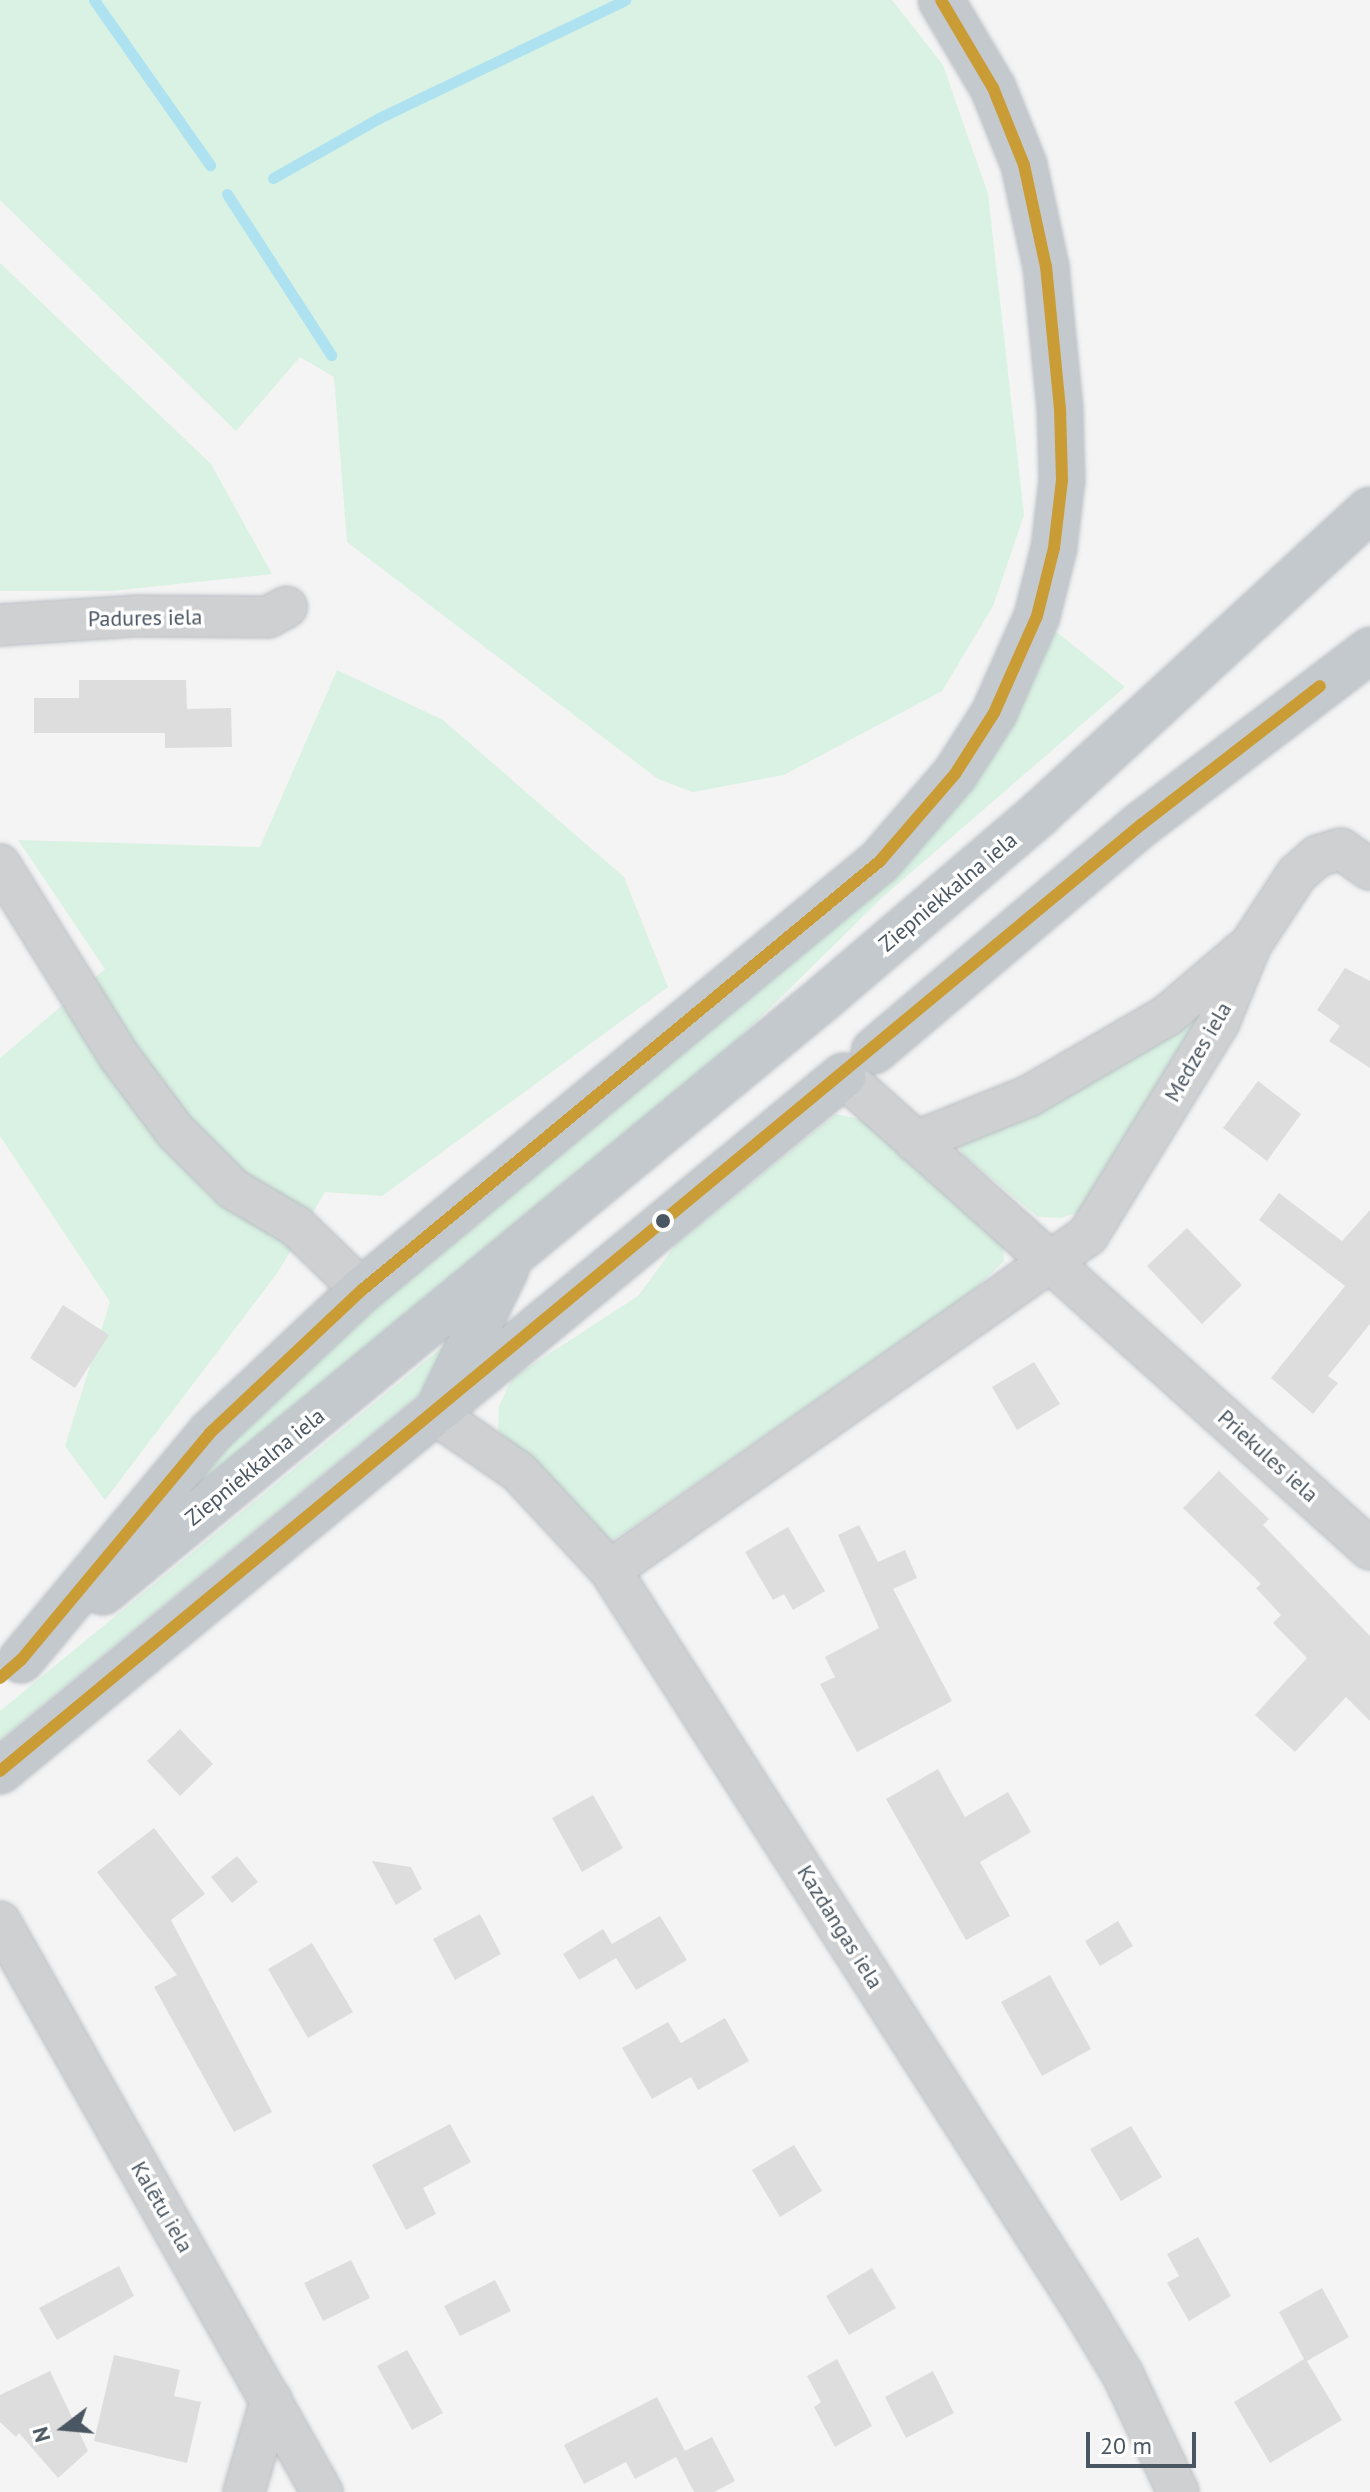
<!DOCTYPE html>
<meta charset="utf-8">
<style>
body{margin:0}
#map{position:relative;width:1370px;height:2492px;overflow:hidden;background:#f4f4f4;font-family:"PT Sans",sans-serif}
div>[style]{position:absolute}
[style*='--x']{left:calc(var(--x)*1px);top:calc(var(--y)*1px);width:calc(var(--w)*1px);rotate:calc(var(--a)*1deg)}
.green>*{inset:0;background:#d9f2e3}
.stream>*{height:11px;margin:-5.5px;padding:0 5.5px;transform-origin:5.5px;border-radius:5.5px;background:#aee2f0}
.building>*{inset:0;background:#ddddde}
.roads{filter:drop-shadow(0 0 2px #b9bec3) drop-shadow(0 0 2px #b9bec3)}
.minor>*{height:40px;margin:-20px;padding:0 20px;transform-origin:20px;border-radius:20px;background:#ced0d2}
.trunk>*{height:44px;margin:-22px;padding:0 22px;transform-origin:22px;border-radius:22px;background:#c4c9cd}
.bus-1>*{height:12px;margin:-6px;padding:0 6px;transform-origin:6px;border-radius:6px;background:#ca9c36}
.dots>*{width:22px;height:22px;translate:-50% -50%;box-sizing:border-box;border:4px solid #fff;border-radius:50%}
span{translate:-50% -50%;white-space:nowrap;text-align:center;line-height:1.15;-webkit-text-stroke:7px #fff;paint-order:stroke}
.street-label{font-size:22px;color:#4a5661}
.north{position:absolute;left:24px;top:2388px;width:80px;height:80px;-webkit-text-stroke:6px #fff;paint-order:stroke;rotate:254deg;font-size:22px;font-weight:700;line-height:32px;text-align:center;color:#4a5661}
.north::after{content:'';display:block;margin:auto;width:28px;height:36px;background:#4a5661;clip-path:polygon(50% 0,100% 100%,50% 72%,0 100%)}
.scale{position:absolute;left:1086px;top:2432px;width:110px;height:36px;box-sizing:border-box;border:4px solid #4a5661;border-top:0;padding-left:10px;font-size:24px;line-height:28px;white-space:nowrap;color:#4a5661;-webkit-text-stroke:6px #fff;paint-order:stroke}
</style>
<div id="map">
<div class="green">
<div style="clip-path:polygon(0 0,892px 0,943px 65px,988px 194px,1024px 515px,993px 606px,942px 691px,784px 775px,693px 792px,658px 779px,347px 542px,334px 377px,300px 357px,236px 431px,0 200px)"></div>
<div style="clip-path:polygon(0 263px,211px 464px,272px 574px,111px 591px,0 591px)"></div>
<div style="clip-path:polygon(1053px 629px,1125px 687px,884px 896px,720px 1057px,198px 1490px,190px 1481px,270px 1399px,977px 780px,1041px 665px)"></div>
<div style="clip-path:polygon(337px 670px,443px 720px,624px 877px,668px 987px,382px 1196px,325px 1192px,278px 1272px,105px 1500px,65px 1446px,110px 1302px,0 1136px,0 1058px,105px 969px,18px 840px,260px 847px)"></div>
<div style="clip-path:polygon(1212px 1000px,1085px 1210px,1061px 1218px,1038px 1217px,963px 1155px,956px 1141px)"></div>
<div style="clip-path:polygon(836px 1114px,867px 1121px,1003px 1237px,1004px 1261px,973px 1291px,644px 1519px,613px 1540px,599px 1537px,498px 1430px,499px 1406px,512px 1378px,638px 1296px,677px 1243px)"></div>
<div style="clip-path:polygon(446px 1344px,423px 1392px,0 1740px,0 1711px)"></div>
</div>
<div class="stream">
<div style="--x:94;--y:0;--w:202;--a:54.9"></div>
<div style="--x:273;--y:178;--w:122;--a:-29.5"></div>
<div style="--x:379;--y:118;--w:273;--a:-25.6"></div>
<div style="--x:227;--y:194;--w:192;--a:57.1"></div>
</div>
<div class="building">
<div style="clip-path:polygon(79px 680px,186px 680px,187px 709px,231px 708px,232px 747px,165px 748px,165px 733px,34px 733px,34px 698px,79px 698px)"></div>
<div style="clip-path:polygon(1345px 968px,1370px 981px,1370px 1068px,1329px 1041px,1340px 1026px,1317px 1010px)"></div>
<div style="clip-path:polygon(1258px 1081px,1301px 1114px,1267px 1161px,1223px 1128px)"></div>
<div style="clip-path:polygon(1279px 1193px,1342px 1241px,1370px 1210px,1370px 1324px,1328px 1376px,1338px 1383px,1313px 1414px,1271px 1378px,1345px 1286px,1259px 1220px)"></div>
<div style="clip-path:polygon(1187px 1228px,1242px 1285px,1202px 1324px,1147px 1266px)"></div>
<div style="clip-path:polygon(63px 1305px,109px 1335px,75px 1388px,30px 1358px)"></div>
<div style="clip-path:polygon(1034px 1362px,1060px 1404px,1017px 1430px,992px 1387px)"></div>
<div style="clip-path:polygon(1219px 1471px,1269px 1519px,1263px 1525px,1370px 1636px,1370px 1721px,1346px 1697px,1295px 1752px,1255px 1715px,1307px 1658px,1273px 1623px,1281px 1615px,1256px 1588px,1261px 1584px,1183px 1508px)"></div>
<div style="clip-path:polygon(859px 1525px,878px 1562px,905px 1550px,917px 1578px,893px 1589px,952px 1701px,857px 1752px,820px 1684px,835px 1677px,825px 1657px,879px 1628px,838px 1535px)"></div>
<div style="clip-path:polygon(788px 1527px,825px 1591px,793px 1610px,784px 1594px,773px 1600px,745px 1552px)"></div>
<div style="clip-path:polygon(180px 1729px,213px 1764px,180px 1796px,147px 1761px)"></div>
<div style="clip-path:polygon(938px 1769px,965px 1817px,1008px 1792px,1031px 1832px,980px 1862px,1010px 1916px,966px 1940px,886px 1799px)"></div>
<div style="clip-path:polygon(593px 1795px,623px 1848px,582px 1872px,552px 1818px)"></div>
<div style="clip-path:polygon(154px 1828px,205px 1894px,171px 1920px,272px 2112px,234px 2132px,154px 1987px,177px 1975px,97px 1872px)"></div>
<div style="clip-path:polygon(237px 1856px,258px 1882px,232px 1903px,211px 1877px)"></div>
<div style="clip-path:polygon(372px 1861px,411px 1867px,422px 1889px,396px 1905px)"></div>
<div style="clip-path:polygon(480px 1914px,501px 1954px,455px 1980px,433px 1939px)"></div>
<div style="clip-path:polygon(660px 1916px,687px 1960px,636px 1990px,616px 1958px,579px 1980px,563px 1954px,603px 1929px,612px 1944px)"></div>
<div style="clip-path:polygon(1118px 1921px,1133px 1946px,1100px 1966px,1085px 1941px)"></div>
<div style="clip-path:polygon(312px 1943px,353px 2012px,308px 2038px,268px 1969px)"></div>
<div style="clip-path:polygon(1050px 1975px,1091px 2049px,1042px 2076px,1001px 2002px)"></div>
<div style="clip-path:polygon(725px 2018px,749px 2061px,698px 2090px,691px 2077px,652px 2099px,622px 2048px,668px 2022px,681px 2043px)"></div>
<div style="clip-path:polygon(450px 2124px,471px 2162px,423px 2188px,436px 2214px,406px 2230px,372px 2165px)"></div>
<div style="clip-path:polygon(1131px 2126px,1162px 2177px,1121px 2201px,1090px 2149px)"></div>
<div style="clip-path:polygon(794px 2145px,822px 2191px,780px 2217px,752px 2170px)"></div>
<div style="clip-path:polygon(1198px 2237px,1231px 2296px,1189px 2321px,1167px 2283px,1179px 2276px,1167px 2254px)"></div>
<div style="clip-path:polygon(351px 2260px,370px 2298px,323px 2321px,304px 2283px)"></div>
<div style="clip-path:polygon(119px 2266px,134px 2296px,57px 2340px,39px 2308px)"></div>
<div style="clip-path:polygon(872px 2268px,896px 2308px,849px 2335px,826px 2296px)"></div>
<div style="clip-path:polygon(495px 2280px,511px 2311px,460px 2336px,444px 2306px)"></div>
<div style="clip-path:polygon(1322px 2288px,1349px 2337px,1307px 2361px,1342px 2420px,1270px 2463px,1234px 2402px,1304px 2359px,1279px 2312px)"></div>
<div style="clip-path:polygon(407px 2350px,443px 2413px,412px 2430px,377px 2366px)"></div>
<div style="clip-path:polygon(114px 2355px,180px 2370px,174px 2396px,201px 2402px,187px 2463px,94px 2441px)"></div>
<div style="clip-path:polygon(837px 2359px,872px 2426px,835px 2447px,814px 2407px,821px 2402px,807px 2376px)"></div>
<div style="clip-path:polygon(50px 2371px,88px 2451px,58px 2478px,19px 2433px,16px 2437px,0 2422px,0 2395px)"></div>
<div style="clip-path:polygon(933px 2371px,954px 2413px,906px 2438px,885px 2397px)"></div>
<div style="clip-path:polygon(657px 2397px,685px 2451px,712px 2437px,735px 2481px,714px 2492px,694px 2492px,676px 2457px,635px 2479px,626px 2462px,584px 2484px,564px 2445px)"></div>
</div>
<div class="roads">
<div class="minor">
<div style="--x:0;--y:625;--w:134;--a:-3.8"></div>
<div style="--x:134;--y:616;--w:134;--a:0.4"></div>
<div style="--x:268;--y:617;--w:21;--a:-28"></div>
<div style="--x:0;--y:865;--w:225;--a:58.1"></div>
<div style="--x:119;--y:1056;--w:94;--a:53.3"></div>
<div style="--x:175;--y:1131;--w:82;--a:45"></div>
<div style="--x:233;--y:1189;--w:73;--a:30.4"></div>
<div style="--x:296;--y:1226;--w:92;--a:44.1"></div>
<div style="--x:843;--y:1076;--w:708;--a:41.91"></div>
<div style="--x:915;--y:1142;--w:123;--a:-22"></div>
<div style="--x:1029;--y:1096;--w:161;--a:-30.2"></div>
<div style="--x:1168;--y:1015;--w:100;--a:-40.5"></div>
<div style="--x:435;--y:1414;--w:102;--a:34.6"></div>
<div style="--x:519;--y:1472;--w:134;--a:47.1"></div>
<div style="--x:610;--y:1570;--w:881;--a:57.37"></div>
<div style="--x:1085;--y:2312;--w:74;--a:58.9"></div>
<div style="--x:1123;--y:2375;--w:129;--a:64.8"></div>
<div style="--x:610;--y:1570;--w:584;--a:-35.02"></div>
<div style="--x:1088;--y:1235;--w:250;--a:-58.4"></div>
<div style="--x:1219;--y:1022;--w:84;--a:-67.7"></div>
<div style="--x:1251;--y:944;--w:84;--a:-56.7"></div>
<div style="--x:1297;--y:874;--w:28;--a:-41"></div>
<div style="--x:1318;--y:856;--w:24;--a:-17"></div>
<div style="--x:1341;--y:849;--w:35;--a:35"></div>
<div style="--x:0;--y:1922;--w:655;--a:60.54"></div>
<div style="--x:244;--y:2492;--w:96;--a:-73.6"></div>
</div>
<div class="trunk">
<div style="--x:874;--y:1051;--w:351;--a:-40.3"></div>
<div style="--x:1142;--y:824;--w:287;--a:-37.3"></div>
<div style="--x:442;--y:1401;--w:147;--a:-64.1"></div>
<div style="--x:103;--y:1592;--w:936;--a:-39.49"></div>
<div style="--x:825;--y:997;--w:282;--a:-40.5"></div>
<div style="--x:1039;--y:814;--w:449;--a:-42.6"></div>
<div style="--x:21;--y:1660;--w:295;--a:-50.2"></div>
<div style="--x:210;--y:1433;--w:209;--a:-43.3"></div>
<div style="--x:362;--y:1290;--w:673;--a:-39.63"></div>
<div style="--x:880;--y:861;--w:115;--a:-49.2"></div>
<div style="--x:955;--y:774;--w:72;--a:-57.4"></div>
<div style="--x:994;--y:713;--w:106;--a:-66.1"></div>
<div style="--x:1037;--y:616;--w:70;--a:-76"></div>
<div style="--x:1054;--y:548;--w:68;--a:-83.3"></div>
<div style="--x:1062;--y:480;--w:71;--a:-91.6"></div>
<div style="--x:1060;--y:409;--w:143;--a:-95.6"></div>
<div style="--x:1046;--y:267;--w:104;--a:-102.2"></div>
<div style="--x:1024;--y:165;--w:83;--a:-111.9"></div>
<div style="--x:993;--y:88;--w:102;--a:-120.6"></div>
<div style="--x:0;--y:1771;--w:1093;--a:-39.5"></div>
</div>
</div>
<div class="bus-1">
<div style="--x:0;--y:1678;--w:28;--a:-41"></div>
<div style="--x:21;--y:1660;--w:295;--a:-50.2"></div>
<div style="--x:210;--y:1433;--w:209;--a:-43.3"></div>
<div style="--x:362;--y:1290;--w:673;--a:-39.63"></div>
<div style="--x:880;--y:861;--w:115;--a:-49.2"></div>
<div style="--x:955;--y:774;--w:72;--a:-57.4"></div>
<div style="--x:994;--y:713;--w:106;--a:-66.1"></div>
<div style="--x:1037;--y:616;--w:70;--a:-76"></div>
<div style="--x:1054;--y:548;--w:68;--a:-83.3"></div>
<div style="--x:1062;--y:480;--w:71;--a:-91.6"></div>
<div style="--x:1060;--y:409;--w:143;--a:-95.6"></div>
<div style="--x:1046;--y:267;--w:104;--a:-102.2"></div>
<div style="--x:1024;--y:165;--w:83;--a:-111.9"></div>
<div style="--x:993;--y:88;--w:102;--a:-120.6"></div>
<div style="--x:0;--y:1771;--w:1484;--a:-39.67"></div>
<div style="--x:1142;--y:824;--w:225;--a:-37.8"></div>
</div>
<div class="dots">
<div style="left:663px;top:1221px;background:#4a5661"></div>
</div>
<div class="street-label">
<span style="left:145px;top:618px;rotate:-1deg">Padures iela</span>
<span style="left:948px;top:892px;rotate:-40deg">Ziepniekkalna iela</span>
<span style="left:1198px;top:1052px;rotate:-60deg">Medzes iela</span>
<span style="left:1268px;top:1456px;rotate:42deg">Priekules iela</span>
<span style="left:255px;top:1467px;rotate:-39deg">Ziepniekkalna iela</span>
<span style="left:840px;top:1927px;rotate:58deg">Kazdangas iela</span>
<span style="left:162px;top:2207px;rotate:60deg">Kalētu iela</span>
</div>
<div class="north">N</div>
<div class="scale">20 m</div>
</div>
